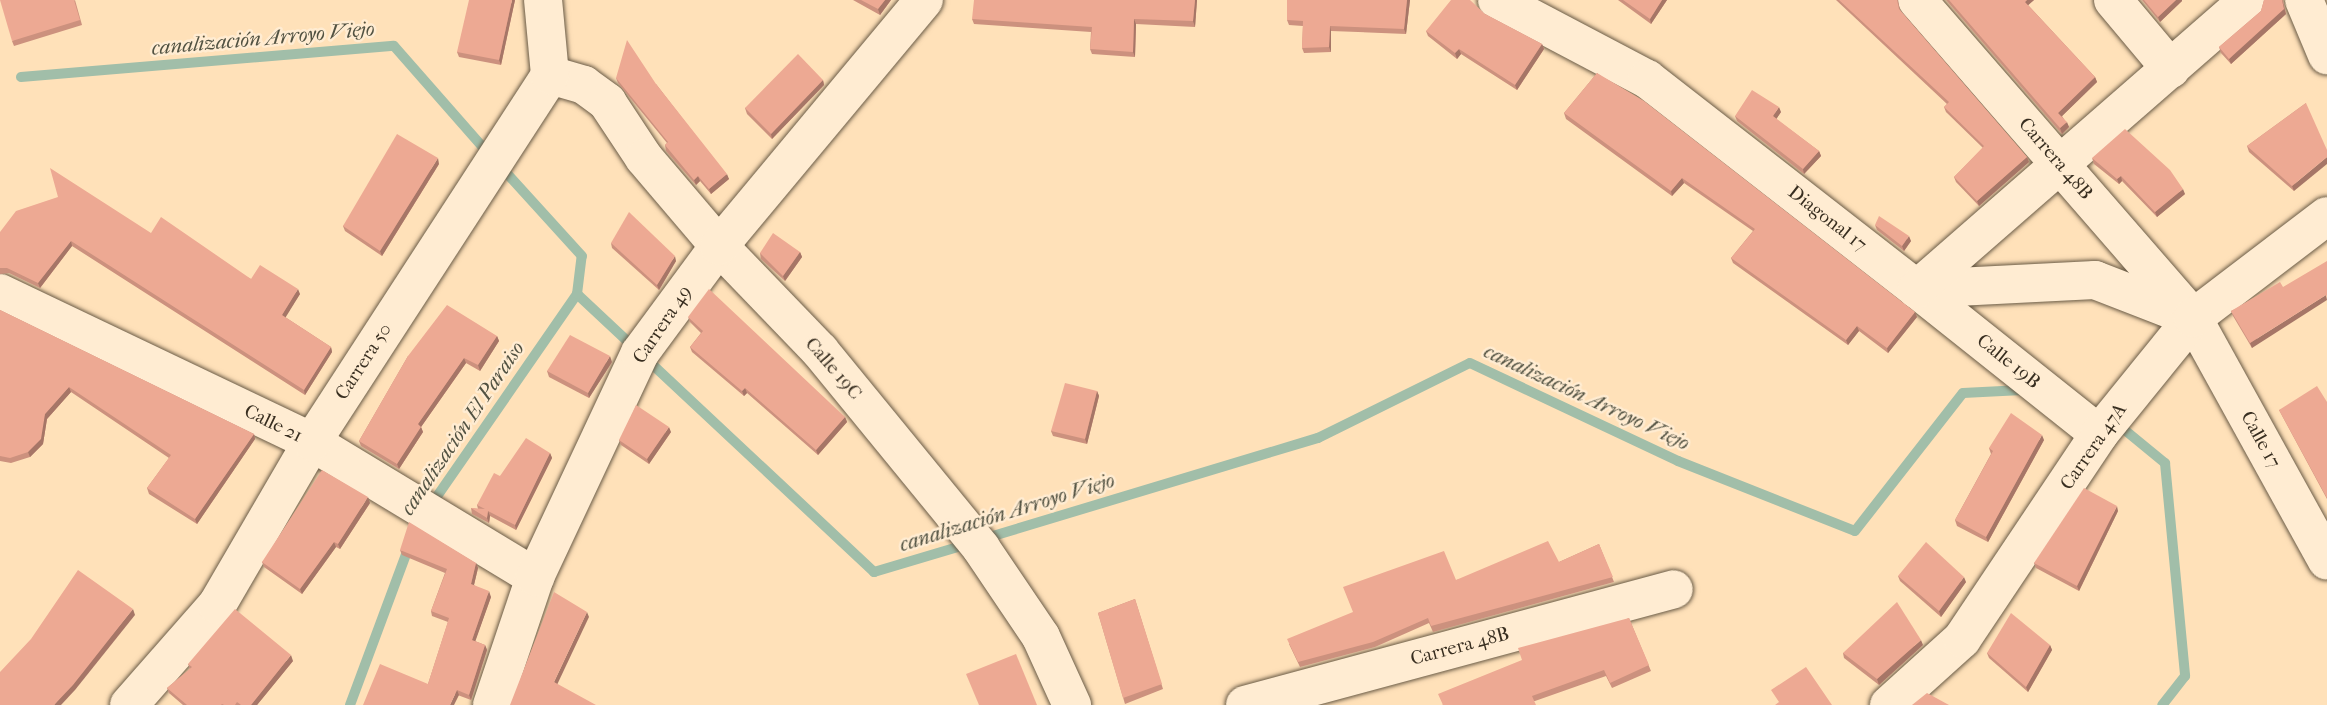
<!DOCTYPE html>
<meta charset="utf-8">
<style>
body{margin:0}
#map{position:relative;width:2327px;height:705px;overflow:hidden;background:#ffe1b9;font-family:"IM FELL French Canon",serif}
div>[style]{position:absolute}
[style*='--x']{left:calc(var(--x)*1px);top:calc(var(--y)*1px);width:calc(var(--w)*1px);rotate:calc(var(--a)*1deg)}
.stream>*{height:10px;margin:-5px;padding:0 5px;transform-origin:5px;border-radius:5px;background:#a1bea9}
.roads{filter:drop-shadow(0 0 2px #6a5b46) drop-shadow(0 0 2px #6a5b46)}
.minor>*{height:38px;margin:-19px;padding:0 19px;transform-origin:19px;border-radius:19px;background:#ffecd2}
.wall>*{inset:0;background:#cc917e}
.shaded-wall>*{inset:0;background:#a67667}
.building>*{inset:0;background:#eda993}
span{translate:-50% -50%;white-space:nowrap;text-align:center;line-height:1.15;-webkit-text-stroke:5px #ffecd2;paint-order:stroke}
.street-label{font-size:19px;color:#382e20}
.water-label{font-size:21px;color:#525242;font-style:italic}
</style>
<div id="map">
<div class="stream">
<div style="--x:21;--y:77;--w:374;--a:-4.8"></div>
<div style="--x:394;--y:46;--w:144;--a:48.7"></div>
<div style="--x:577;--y:294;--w:407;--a:43.1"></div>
<div style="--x:874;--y:572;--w:98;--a:-16.6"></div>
<div style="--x:2115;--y:422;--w:65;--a:39.4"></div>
<div style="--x:2165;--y:463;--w:214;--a:84.6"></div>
<div style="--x:2185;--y:676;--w:37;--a:128"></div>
<div style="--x:431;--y:505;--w:257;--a:-55.3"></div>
<div style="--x:577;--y:294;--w:38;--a:-83"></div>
<div style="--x:582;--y:256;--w:122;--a:-132.3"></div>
<div style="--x:983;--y:539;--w:350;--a:-16.8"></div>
<div style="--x:1318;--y:438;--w:169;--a:-26.3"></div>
<div style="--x:1470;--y:363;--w:230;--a:25.2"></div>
<div style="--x:1678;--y:461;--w:190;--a:21.6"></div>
<div style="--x:1855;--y:531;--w:175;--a:-52"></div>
<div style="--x:1963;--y:393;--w:59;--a:-2.9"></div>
<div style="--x:350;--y:705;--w:172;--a:-69.6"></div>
</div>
<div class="roads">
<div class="minor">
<div style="--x:1497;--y:0;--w:170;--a:27.8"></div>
<div style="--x:1647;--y:79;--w:342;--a:37.9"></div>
<div style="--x:1917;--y:289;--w:178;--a:-2.9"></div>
<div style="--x:2095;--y:280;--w:105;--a:21.2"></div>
<div style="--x:1917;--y:0;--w:421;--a:49"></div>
<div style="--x:2193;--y:318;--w:277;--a:61.1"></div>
<div style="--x:2113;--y:0;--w:90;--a:50"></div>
<div style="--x:2304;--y:0;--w:60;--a:67.3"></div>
<div style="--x:550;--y:75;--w:35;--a:16"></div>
<div style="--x:584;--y:85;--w:29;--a:36"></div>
<div style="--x:607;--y:102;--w:67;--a:56.5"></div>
<div style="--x:644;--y:158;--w:116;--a:49.6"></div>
<div style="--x:719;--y:246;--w:146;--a:46.1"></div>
<div style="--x:820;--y:351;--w:254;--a:50.7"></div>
<div style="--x:981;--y:548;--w:107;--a:56"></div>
<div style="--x:1041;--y:637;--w:75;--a:65.5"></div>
<div style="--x:0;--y:293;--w:346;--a:25.5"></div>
<div style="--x:312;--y:442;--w:261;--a:31.2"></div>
<div style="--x:2099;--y:434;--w:233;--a:-141.5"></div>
<div style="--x:1917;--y:289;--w:439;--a:-41.1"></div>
<div style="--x:129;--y:705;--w:133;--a:-48.7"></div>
<div style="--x:217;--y:605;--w:189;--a:-59.8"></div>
<div style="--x:312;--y:442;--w:437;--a:-57"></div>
<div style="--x:550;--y:75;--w:75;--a:-95.3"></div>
<div style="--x:492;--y:705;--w:135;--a:-71.4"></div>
<div style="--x:535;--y:577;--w:247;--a:-64.9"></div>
<div style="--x:640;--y:353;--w:133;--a:-53.6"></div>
<div style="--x:719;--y:246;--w:320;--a:-50.2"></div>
<div style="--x:1245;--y:705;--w:444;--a:-15.1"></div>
<div style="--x:1889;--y:705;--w:98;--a:-42.1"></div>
<div style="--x:1962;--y:639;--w:247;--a:-56.2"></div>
<div style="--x:2099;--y:434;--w:149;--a:-51"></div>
<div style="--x:2193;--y:318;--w:168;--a:-37.3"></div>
</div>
</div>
<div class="wall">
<div style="clip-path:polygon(75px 0,82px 25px,14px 46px,12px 41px)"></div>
<div style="clip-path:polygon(515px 0,501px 65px,459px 57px,457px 52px)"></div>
<div style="clip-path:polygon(853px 0,891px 0,880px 15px)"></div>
<div style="clip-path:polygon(1197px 0,1195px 27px,1136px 24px,1135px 57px,1092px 54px,1090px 49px,1091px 32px,974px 24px,972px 19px)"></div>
<div style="clip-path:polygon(1287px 0,1410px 0,1406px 34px,1331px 31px,1331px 52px,1304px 53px,1302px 48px,1303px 26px,1289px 25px,1287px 20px)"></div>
<div style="clip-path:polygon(1618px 0,1667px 0,1651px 24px)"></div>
<div style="clip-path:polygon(1836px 0,1898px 0,1900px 10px,2027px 157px,2029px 162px,1979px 206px,1956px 182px,1954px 177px,1983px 148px,1946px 112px,1944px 107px,1947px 104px)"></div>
<div style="clip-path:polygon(1946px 0,2034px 0,2028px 5px,2095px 77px,2097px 82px,2062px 116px,2069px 127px,2062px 134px)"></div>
<div style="clip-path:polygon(2142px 0,2182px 0,2182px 1px,2160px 22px)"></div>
<div style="clip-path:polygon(2264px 0,2283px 0,2286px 14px,2231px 64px,2221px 53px,2219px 47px,2261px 11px)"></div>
<div style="clip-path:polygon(1485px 14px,1542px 44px,1544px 49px,1517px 90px,1461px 54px,1457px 59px,1428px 36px,1426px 31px)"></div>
<div style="clip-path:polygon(1597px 73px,1917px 317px,1888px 353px,1859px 331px,1848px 345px,1733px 263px,1731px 258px,1753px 231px,1684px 183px,1672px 196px,1566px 119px,1564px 113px)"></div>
<div style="clip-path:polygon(616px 78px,656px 84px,729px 179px,711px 194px,700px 181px,696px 185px,666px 151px,665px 145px,667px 143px,618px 83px)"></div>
<div style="clip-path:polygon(823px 80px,824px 85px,772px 139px,747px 114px,745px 108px)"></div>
<div style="clip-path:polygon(2306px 103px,2294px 191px,2249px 152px,2247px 146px)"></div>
<div style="clip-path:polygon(1781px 112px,1776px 119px,1819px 151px,1821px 156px,1804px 174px,1737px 121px,1735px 116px)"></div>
<div style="clip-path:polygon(2092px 158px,2185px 194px,2157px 217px,2122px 181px,2119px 184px,2094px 164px)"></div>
<div style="clip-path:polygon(439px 164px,382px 256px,345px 231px,343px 226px)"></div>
<div style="clip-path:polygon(1875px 225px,1911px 241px,1904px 251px,1877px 230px)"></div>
<div style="clip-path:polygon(0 232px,151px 233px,251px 279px,300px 294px,285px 317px,331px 347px,332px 352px,305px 395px,72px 246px,40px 288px,9px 273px,0 274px)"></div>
<div style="clip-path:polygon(611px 243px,676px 261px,659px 290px,612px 248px)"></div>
<div style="clip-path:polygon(800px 252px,802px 257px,785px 281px,761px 259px,760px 253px)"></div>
<div style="clip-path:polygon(2283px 287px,2252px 348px,2233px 316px,2231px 311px)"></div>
<div style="clip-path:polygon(0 310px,254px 434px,255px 439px,197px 524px,149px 494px,147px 488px,169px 458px,71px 392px,47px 419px,43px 444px,30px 457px,11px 463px,0 461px)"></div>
<div style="clip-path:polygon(688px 317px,845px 417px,847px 422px,818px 455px,747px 393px,744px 396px,692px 352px,690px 347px,701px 333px,690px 322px)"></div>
<div style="clip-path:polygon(497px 336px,499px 341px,480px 371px,466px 363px,421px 427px,423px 432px,399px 469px,361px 446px,359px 441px,408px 356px)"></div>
<div style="clip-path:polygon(612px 362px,589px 398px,549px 377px,547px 371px)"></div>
<div style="clip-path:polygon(1097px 391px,1099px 396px,1087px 444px,1053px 436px,1051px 431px)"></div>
<div style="clip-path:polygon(2327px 402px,2327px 499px,2279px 410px)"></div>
<div style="clip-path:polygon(671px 432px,649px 464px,621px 445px,619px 440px)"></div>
<div style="clip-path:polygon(2044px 440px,1988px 542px,1957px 526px,1955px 520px,1991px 454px,1989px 448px)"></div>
<div style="clip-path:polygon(550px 453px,552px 458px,516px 530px,490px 516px,489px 523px,472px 514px,471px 508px,478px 509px,477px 505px,500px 476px)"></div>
<div style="clip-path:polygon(370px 503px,340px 549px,336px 547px,302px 594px,264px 567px,262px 562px)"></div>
<div style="clip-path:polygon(2118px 511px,2079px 591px,2036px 568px,2034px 563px)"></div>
<div style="clip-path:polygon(1599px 544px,1614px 582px,1433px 632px,1429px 623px,1375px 647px,1300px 667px,1289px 644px,1456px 580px,1559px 562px)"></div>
<div style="clip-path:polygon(400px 550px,476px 563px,478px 568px,474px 585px,491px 597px,475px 641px,485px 645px,487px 650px,471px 700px,428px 684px,448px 622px,432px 616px,431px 611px,445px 573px,402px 555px)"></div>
<div style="clip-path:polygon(1898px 576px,1966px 582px,1941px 617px,1900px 581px)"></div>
<div style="clip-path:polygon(1135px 599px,1163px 689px,1125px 704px,1098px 613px)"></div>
<div style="clip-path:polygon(1629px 618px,1651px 671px,1612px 688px,1606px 676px,1535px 701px,1442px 705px)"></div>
<div style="clip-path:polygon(1923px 645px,1879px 685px,1844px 658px,1843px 653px)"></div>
<div style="clip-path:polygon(2050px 645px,2052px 650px,2028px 692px,1989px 658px,1987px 653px)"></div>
<div style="clip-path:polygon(293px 661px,257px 705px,183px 705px,169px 693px,167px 688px,190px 669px,188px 664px)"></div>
</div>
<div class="shaded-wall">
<div style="clip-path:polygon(512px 0,515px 0,501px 65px,499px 60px)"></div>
<div style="clip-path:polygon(885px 0,891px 0,880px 15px,878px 9px)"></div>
<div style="clip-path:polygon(1195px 0,1197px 0,1195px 27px,1193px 21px)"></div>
<div style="clip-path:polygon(1407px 0,1410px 0,1406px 34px,1404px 29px)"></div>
<div style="clip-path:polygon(1662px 0,1667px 0,1651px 24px,1650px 19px)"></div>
<div style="clip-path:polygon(2027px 0,2034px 0,2026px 7px,2025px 2px)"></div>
<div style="clip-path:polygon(2176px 0,2182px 0,2182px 1px,2160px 22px,2158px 17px)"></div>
<div style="clip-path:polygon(2282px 0,2286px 14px,2231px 64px,2229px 59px)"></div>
<div style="clip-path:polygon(1134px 19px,1136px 24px,1135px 57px,1133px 52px)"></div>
<div style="clip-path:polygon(1330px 26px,1331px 31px,1331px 52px,1329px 47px)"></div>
<div style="clip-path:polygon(1542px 44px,1544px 49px,1517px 90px,1515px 85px)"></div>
<div style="clip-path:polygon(1459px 49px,1461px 54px,1457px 59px,1455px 53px)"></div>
<div style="clip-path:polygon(2095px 77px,2097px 82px,2060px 118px,2058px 113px)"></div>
<div style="clip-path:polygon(823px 80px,824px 85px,772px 139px,771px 134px)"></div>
<div style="clip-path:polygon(1779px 107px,1781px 112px,1775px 121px,1773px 116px)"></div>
<div style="clip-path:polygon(2067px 122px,2069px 127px,2062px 134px,2060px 128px)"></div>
<div style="clip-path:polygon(1819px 151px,1821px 156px,1804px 174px,1803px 169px)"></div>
<div style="clip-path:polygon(2027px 157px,2029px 162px,1979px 206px,1977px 201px)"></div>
<div style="clip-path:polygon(2327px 157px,2327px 164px,2294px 191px,2292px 186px)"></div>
<div style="clip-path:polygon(438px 158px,439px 164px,382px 256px,380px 251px)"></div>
<div style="clip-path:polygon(727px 174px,729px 179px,711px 194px,709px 189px)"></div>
<div style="clip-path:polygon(698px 176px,700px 181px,696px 185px,694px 180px)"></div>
<div style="clip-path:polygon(2121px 176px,2122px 181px,2119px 184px,2117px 179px)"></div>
<div style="clip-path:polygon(1682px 178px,1684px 183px,1672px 196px,1671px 191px)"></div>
<div style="clip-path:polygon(2183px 189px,2185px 194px,2157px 217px,2155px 212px)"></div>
<div style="clip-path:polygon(1909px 236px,1911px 241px,1904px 251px,1902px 246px)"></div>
<div style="clip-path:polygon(71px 241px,72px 246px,40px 288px,38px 283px)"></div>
<div style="clip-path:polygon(800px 252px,802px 257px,785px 281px,783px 276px)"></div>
<div style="clip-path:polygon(675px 256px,676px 261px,659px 290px,657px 285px)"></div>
<div style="clip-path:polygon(298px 289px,300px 294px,284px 320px,282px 315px)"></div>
<div style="clip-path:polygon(2326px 295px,2327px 300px,2252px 348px,2250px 343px)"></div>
<div style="clip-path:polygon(1915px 312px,1917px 317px,1888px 353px,1887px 348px)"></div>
<div style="clip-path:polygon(1857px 326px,1859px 331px,1848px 345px,1846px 340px)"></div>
<div style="clip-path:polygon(497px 336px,499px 341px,480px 371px,478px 365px)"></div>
<div style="clip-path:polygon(331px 347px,332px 352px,305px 395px,304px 390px)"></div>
<div style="clip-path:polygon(610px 356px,612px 362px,589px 398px,588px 393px)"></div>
<div style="clip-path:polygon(464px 358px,466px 363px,421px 427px,423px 432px,399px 469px,397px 464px,418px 424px)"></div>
<div style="clip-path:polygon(69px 387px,71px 392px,47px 419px,43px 444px,30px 457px,28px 452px,45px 414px)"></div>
<div style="clip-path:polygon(745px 388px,747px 393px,744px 396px,742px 391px)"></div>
<div style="clip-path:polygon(1097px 391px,1099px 396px,1087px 444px,1085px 439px)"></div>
<div style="clip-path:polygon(845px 417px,847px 422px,818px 455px,816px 450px)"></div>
<div style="clip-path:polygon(669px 427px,671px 432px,649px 464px,647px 459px)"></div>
<div style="clip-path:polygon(254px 434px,255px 439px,197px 524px,195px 519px)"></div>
<div style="clip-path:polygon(2042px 435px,2044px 440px,1988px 542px,1986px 537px)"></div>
<div style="clip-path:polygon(550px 453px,552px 458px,516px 530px,515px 525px)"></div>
<div style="clip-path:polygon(368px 497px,370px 503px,340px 549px,338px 544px)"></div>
<div style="clip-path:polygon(2117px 506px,2118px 511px,2079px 591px,2077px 586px)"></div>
<div style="clip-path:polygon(488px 511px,490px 516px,489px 523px,487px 518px)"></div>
<div style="clip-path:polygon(334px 542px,336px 547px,302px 594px,300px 589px)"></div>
<div style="clip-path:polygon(476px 563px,478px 568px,473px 589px,471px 584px)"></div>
<div style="clip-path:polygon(1964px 577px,1966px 582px,1941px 617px,1939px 611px)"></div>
<div style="clip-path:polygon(489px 591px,491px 597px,474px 645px,472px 640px)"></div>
<div style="clip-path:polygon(133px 609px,135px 615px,75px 690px,61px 705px,54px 705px)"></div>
<div style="clip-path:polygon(587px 612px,589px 617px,556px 687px,554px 682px)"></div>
<div style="clip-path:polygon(1921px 640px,1923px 645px,1879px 685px,1877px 679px)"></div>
<div style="clip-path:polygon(485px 645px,487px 650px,471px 700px,469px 695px)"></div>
<div style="clip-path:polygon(2050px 645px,2052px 650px,2028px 692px,2026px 687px)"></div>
<div style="clip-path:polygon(291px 655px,293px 661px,257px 705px,251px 705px)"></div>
<div style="clip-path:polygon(457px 690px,459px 695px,454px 705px,450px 705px)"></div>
</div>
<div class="building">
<div style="clip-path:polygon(0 0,74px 0,80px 20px,12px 41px)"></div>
<div style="clip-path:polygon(469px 0,512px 0,499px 60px,457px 52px)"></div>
<div style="clip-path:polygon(861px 0,885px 0,878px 9px)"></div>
<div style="clip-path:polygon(974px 0,1195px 0,1193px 21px,1134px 19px,1133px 52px,1090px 49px,1092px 27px,972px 19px)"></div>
<div style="clip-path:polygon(1287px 0,1407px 0,1404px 29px,1330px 26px,1329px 47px,1302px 48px,1303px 21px,1287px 20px)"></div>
<div style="clip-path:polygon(1451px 0,1470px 0,1485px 14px,1542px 44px,1515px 85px,1459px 49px,1455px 53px,1426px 31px)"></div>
<div style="clip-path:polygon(1623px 0,1662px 0,1650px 19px)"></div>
<div style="clip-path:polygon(1839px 0,1897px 0,1899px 9px,2027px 157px,1977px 201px,1954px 177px,1984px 146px,1944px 107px,1949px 102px)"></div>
<div style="clip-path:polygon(1949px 0,2027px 0,2025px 2px,2095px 77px,2058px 113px,2067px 122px,2060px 128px)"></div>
<div style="clip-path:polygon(2144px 0,2176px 0,2158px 17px)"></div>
<div style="clip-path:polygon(2264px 0,2282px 0,2284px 9px,2229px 59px,2219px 47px,2261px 11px)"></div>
<div style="clip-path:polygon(627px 40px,656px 84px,727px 174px,709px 189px,698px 176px,694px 180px,665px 145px,668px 142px,616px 78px)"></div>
<div style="clip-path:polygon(798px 54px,823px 80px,771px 134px,745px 108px)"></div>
<div style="clip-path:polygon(1597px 73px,1644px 101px,1915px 312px,1887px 348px,1857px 326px,1846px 340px,1731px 258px,1755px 229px,1682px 178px,1671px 191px,1564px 113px)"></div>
<div style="clip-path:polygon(1752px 90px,1779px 107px,1773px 116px,1819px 151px,1803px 169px,1735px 116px)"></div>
<div style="clip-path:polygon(2306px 103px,2327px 150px,2327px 157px,2292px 186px,2247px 146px)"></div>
<div style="clip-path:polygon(2125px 129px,2170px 170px,2183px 189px,2155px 212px,2121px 176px,2117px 179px,2092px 158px)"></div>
<div style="clip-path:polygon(397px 134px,438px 158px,380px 251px,343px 226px)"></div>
<div style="clip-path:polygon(50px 168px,151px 233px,161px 217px,251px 279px,260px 265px,298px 289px,282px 315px,331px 347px,304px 390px,71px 241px,38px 283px,7px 268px,0 268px,0 232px,16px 211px,58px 197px)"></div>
<div style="clip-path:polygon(629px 212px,675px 256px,657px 285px,611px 243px)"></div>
<div style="clip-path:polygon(1879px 216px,1909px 236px,1902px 246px,1875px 225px)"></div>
<div style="clip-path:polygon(773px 233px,800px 252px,783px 276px,760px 253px)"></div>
<div style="clip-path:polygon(2327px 261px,2327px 297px,2326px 295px,2250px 343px,2231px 311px,2280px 282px,2283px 287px)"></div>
<div style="clip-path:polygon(709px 289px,845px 417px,816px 450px,745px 388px,742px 391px,690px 347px,703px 331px,688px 317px)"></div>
<div style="clip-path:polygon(447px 305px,497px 336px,478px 365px,464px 358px,418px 424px,421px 427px,397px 464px,359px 441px,408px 356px)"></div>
<div style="clip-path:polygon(0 310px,254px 434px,195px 519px,147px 488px,171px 455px,69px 387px,45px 414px,41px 439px,28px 452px,10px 458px,0 456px)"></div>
<div style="clip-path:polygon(570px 335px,610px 356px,588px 393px,547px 371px)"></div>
<div style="clip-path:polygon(1065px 383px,1097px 391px,1085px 439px,1051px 431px)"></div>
<div style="clip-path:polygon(2317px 386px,2327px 402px,2327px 498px,2279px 410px)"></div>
<div style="clip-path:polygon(636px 405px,669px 427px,647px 459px,619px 440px)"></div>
<div style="clip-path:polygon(2011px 413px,2042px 435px,1986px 537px,1955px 520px,1993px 451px,1989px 448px)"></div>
<div style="clip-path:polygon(526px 438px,550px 453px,515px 525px,488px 511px,487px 518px,471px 508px,485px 509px,477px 505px,494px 473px,500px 476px)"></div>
<div style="clip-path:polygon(322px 470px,368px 497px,338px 544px,334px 542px,300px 589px,262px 562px)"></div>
<div style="clip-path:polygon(2084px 488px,2117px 506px,2077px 586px,2034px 563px)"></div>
<div style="clip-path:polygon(409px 522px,476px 563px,471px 584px,489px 591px,472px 640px,485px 645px,469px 695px,457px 690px,450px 705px,363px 705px,380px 664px,428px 684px,449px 618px,431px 611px,447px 569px,400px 550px)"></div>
<div style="clip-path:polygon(1548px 541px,1559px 562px,1599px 544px,1613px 577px,1431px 626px,1428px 618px,1373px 642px,1298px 662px,1287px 639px,1353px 612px,1343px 587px,1444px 551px,1456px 580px)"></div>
<div style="clip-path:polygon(1926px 542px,1964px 577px,1939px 611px,1898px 576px)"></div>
<div style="clip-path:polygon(78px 570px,133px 609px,73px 685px,54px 705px,0 705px,0 672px,31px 639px)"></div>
<div style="clip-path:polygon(554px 592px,587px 612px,554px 682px,596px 705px,510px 705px)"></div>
<div style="clip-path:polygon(1135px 599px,1162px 684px,1123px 698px,1098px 613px)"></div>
<div style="clip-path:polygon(1897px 602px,1921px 640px,1877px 679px,1843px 653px)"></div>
<div style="clip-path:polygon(235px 609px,291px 655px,251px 705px,241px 705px,237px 702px,235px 705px,224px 705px,222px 704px,221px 705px,187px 705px,167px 688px,192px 667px,188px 664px)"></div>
<div style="clip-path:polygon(2011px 613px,2050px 645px,2026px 687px,1987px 653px)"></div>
<div style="clip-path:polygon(1629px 618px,1649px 665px,1610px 683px,1604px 670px,1532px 696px,1536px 705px,1443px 705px,1438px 694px,1522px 660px,1518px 648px)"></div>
<div style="clip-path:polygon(1016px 654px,1037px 705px,979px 705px,966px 674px)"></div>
<div style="clip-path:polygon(1806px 667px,1832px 705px,1775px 705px,1779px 702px,1771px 690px)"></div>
<div style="clip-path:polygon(1927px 693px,1949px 705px,1912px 705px)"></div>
</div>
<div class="street-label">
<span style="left:2055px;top:159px;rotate:49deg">Carrera 48B</span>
<span style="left:1827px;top:219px;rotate:38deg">Diagonal 17</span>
<span style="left:663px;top:325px;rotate:-56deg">Carrera 49</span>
<span style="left:364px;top:362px;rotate:-57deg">Carrera 50</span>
<span style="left:2008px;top:362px;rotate:39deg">Calle 19B</span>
<span style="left:833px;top:369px;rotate:49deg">Calle 19C</span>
<span style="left:273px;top:424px;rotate:26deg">Calle 21</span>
<span style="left:2260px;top:440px;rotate:61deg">Calle 17</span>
<span style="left:2094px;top:447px;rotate:-55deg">Carrera 47A</span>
<span style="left:1460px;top:647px;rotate:-15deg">Carrera 48B</span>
</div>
<div class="water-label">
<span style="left:263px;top:38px;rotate:-5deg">canalización Arroyo Viejo</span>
<span style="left:1587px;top:397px;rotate:25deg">canalización Arroyo Viejo</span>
<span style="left:462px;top:428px;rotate:-56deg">canalización El Paraiso</span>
<span style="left:1007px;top:512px;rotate:-17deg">canalización Arroyo Viejo</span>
</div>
</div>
